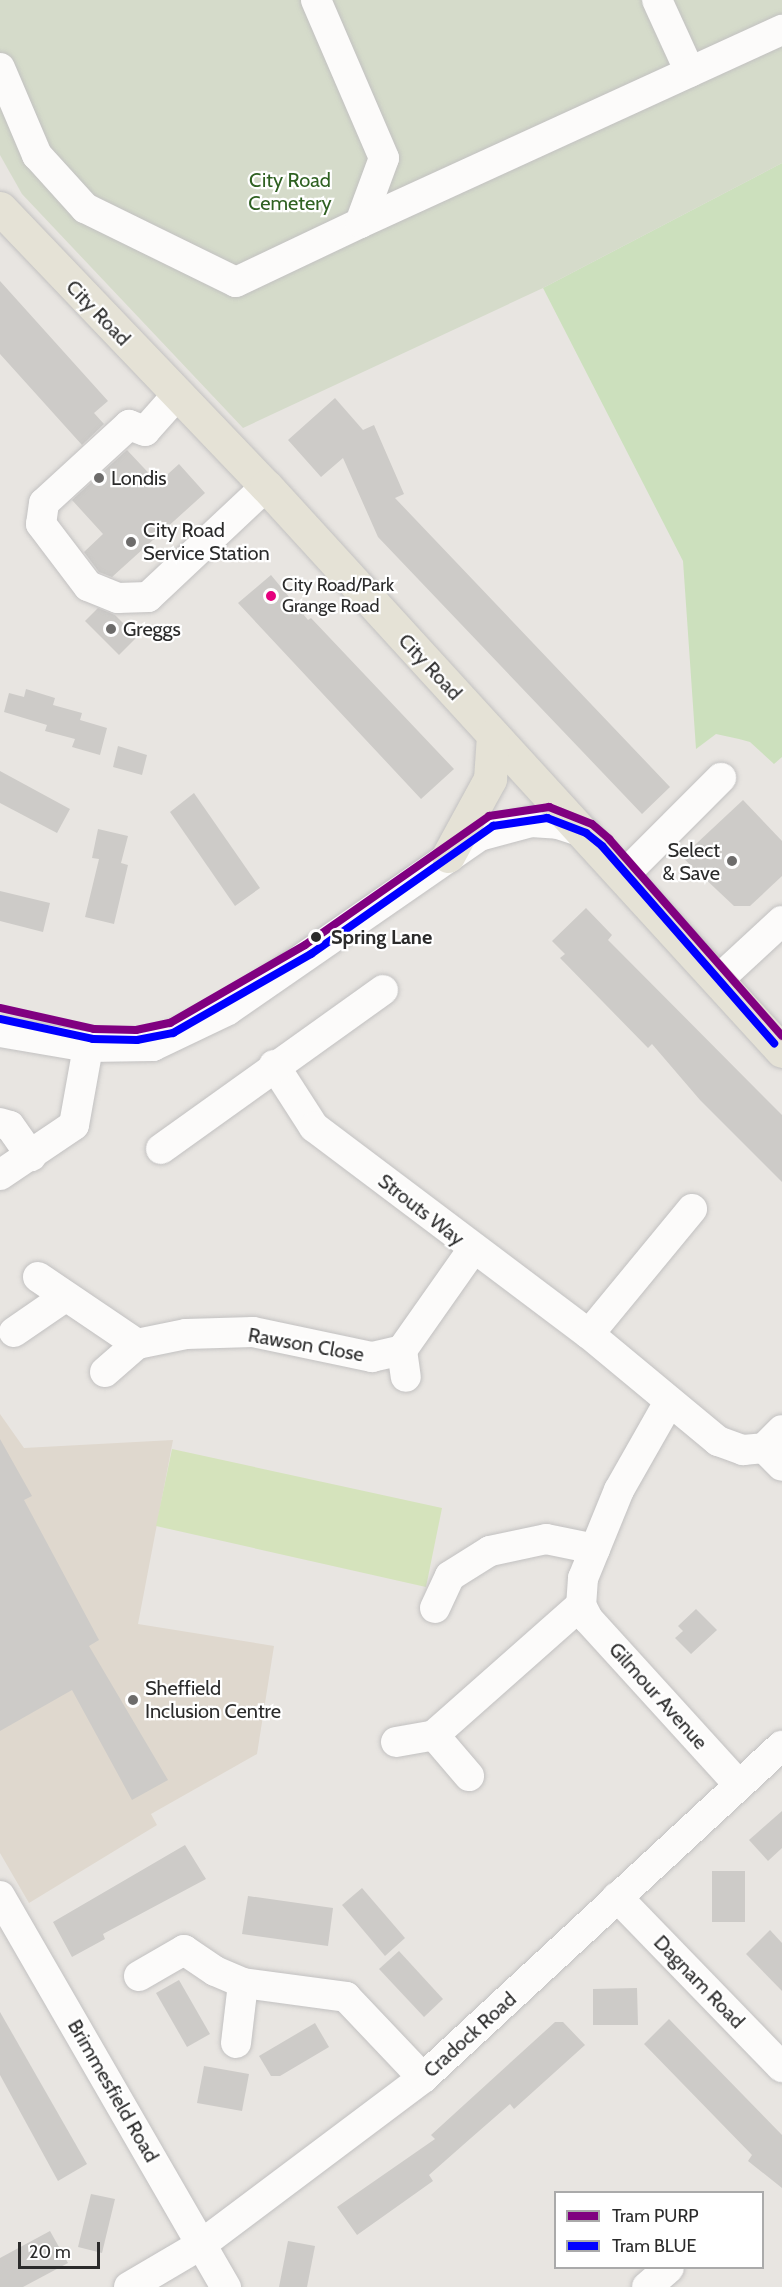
<!DOCTYPE html>
<style>
body{margin:0}
#map{position:relative;width:782px;height:2287px;overflow:hidden;background:#e8e5e1;font-family:Cabin,sans-serif}
div>[style]{position:absolute}
[style*='--x']{left:calc(var(--x)*1px);top:calc(var(--y)*1px);width:calc(var(--w)*1px);rotate:calc(var(--a)*1deg)}
.education>*{inset:0;background:#dfd8ce}
.green>*{inset:0;background:#cce0bd}
.cemetery>*{inset:0;background:#d5dbca}
.pitch>*{inset:0;background:#d5e3bc}
.building>*{inset:0;background:#cdcbc8}
.roads{filter:drop-shadow(0 0 2px #c2c1c1) drop-shadow(0 0 2px #c2c1c1)}
.minor>*{height:30px;margin:-15px;padding:0 15px;transform-origin:15px;border-radius:15px;background:#fcfbfa}
.major>*{height:33px;margin:-16.5px;padding:0 16.5px;transform-origin:16.5px;border-radius:16.5px;background:#e5e2d6}
.tram-1>*{height:8px;margin:-4px;padding:0 4px;transform-origin:4px;border-radius:4px;background:#800080}
.tram-2>*{height:8px;margin:-4px;padding:0 4px;transform-origin:4px;border-radius:4px;background:#00f}
.dots>*{width:16px;height:16px;translate:-50% -50%;box-sizing:border-box;border:3px solid #fff;border-radius:50%}
span{translate:-50% -50%;white-space:nowrap;text-align:center;line-height:1.15;-webkit-text-stroke:4.5px #fff;paint-order:stroke}
.bus-label{font-size:18px;color:#2b2b2b}
.left{translate:0 -50%;text-align:left}
.park-label{font-size:20px;color:#2f6122}
.street-label{font-size:20px;color:#2b2b2b}
.poi-label{font-size:20px;color:#2b2b2b}
.right{translate:-100% -50%;text-align:right}
.stop-label{font-size:20px;color:#2b2b2b;font-weight:700}
.legend{position:absolute;left:554px;top:2191px;width:210px;height:78px;box-sizing:border-box;background:#fff;border:2px solid #aaa;margin:0;padding:8px 10px;list-style:none;font-size:18px;color:#2b2b2b}
.legend li{display:flex;align-items:center;gap:12px;height:30px}
.legend b{width:30px;border:2px solid #aaa}
.scale{position:absolute;left:18px;top:2242px;width:82px;height:27px;box-sizing:border-box;border:3px solid #2b2b2b;border-top:0;padding-left:8px;font-size:18px;line-height:21px;white-space:nowrap;color:#2b2b2b;-webkit-text-stroke:4px #fff;paint-order:stroke}
</style>
<div id="map">
<div class="education">
<div style="clip-path:polygon(0 1414px,24px 1448px,173px 1440px,138px 1624px,274px 1646px,257px 1754px,151px 1814px,157px 1825px,29px 1903px,0 1853px)"></div>
</div>
<div class="green">
<div style="clip-path:polygon(782px 163px,782px 757px,774px 764px,750px 742px,739px 739px,716px 734px,696px 749px,683px 561px,543px 288px)"></div>
</div>
<div class="cemetery">
<div style="clip-path:polygon(0 0,782px 0,782px 163px,543px 288px,243px 428px,22px 194px,0 155px)"></div>
</div>
<div class="pitch">
<div style="clip-path:polygon(172px 1449px,442px 1508px,426px 1587px,156px 1526px)"></div>
</div>
<div class="building">
<div style="clip-path:polygon(0 281px,108px 401px,94px 413px,104px 424px,82px 445px,0 354px)"></div>
<div style="clip-path:polygon(335px 398px,363px 430px,374px 425px,404px 494px,395px 498px,670px 787px,642px 814px,378px 537px,343px 458px,321px 477px,288px 440px)"></div>
<div style="clip-path:polygon(127px 450px,158px 483px,179px 464px,205px 493px,112px 577px,99px 572px,84px 552px,103px 534px,72px 500px)"></div>
<div style="clip-path:polygon(271px 575px,308px 620px,311px 618px,454px 769px,421px 799px,238px 603px)"></div>
<div style="clip-path:polygon(98px 608px,115px 615px,137px 637px,119px 655px,85px 621px)"></div>
<div style="clip-path:polygon(26px 689px,55px 698px,53px 705px,82px 713px,80px 720px,107px 728px,100px 755px,72px 747px,75px 739px,45px 731px,47px 725px,4px 712px,9px 693px,24px 697px)"></div>
<div style="clip-path:polygon(118px 746px,147px 755px,142px 775px,113px 767px)"></div>
<div style="clip-path:polygon(0 771px,70px 809px,57px 833px,0 803px)"></div>
<div style="clip-path:polygon(194px 793px,260px 888px,235px 906px,170px 812px)"></div>
<div style="clip-path:polygon(743px 800px,782px 841px,782px 876px,750px 906px,734px 906px,682px 857px)"></div>
<div style="clip-path:polygon(98px 829px,128px 836px,121px 863px,128px 865px,114px 924px,85px 917px,99px 859px,92px 858px)"></div>
<div style="clip-path:polygon(0 891px,50px 903px,43px 932px,0 921px)"></div>
<div style="clip-path:polygon(586px 908px,612px 935px,608px 940px,782px 1115px,782px 1182px,700px 1100px,652px 1044px,648px 1048px,560px 958px,565px 954px,552px 941px)"></div>
<div style="clip-path:polygon(0 1439px,32px 1496px,24px 1500px,99px 1640px,89px 1646px,168px 1780px,132px 1800px,72px 1690px,0 1731px)"></div>
<div style="clip-path:polygon(696px 1609px,717px 1630px,691px 1654px,675px 1638px,683px 1631px,678px 1626px)"></div>
<div style="clip-path:polygon(782px 1811px,782px 1848px,768px 1861px,749px 1840px)"></div>
<div style="clip-path:polygon(185px 1845px,206px 1879px,103px 1934px,105px 1939px,72px 1957px,53px 1922px)"></div>
<div style="clip-path:polygon(712px 1871px,745px 1871px,745px 1922px,712px 1922px)"></div>
<div style="clip-path:polygon(362px 1888px,405px 1938px,385px 1956px,342px 1905px)"></div>
<div style="clip-path:polygon(248px 1896px,333px 1908px,328px 1946px,242px 1934px)"></div>
<div style="clip-path:polygon(770px 1930px,782px 1943px,782px 1991px,746px 1954px)"></div>
<div style="clip-path:polygon(399px 1951px,443px 1999px,424px 2017px,379px 1969px)"></div>
<div style="clip-path:polygon(179px 1980px,210px 2034px,187px 2047px,156px 1993px)"></div>
<div style="clip-path:polygon(637px 1988px,638px 2025px,593px 2025px,593px 1989px)"></div>
<div style="clip-path:polygon(0 2012px,87px 2164px,58px 2181px,0 2075px)"></div>
<div style="clip-path:polygon(669px 2019px,782px 2135px,782px 2188px,748px 2161px,752px 2155px,644px 2044px)"></div>
<div style="clip-path:polygon(555px 2022px,563px 2022px,585px 2045px,514px 2109px,510px 2104px,471px 2138px,429px 2175px,433px 2181px,357px 2235px,337px 2207px,435px 2139px,431px 2135px)"></div>
<div style="clip-path:polygon(315px 2023px,329px 2047px,280px 2076px,271px 2076px,259px 2056px)"></div>
<div style="clip-path:polygon(204px 2066px,249px 2074px,242px 2111px,197px 2103px)"></div>
<div style="clip-path:polygon(91px 2194px,115px 2199px,102px 2253px,78px 2247px)"></div>
<div style="clip-path:polygon(50px 2231px,68px 2263px,23px 2287px,0 2287px,0 2258px)"></div>
<div style="clip-path:polygon(288px 2241px,315px 2246px,307px 2287px,279px 2287px)"></div>
</div>
<div class="roads">
<div class="minor">
<div style="--x:657;--y:0;--w:79;--a:65.4"></div>
<div style="--x:0;--y:68;--w:95;--a:67"></div>
<div style="--x:37;--y:155;--w:72;--a:47.8"></div>
<div style="--x:85;--y:208;--w:168;--a:26.1"></div>
<div style="--x:236;--y:282;--w:137;--a:-25.4"></div>
<div style="--x:360;--y:223;--w:69;--a:-69.7"></div>
<div style="--x:384;--y:158;--w:172;--a:-113.3"></div>
<div style="--x:360;--y:223;--w:464;--a:-24.6"></div>
<div style="--x:177;--y:395;--w:48;--a:131.6"></div>
<div style="--x:145;--y:431;--w:17;--a:-159"></div>
<div style="--x:129;--y:425;--w:115;--a:137.5"></div>
<div style="--x:44;--y:503;--w:21;--a:98"></div>
<div style="--x:41;--y:524;--w:78;--a:52.8"></div>
<div style="--x:88;--y:586;--w:32;--a:22"></div>
<div style="--x:118;--y:598;--w:30;--a:-2"></div>
<div style="--x:148;--y:597;--w:162;--a:-43.2"></div>
<div style="--x:625;--y:874;--w:136;--a:-45"></div>
<div style="--x:718;--y:980;--w:87;--a:-42.7"></div>
<div style="--x:0;--y:1032;--w:89;--a:9.7"></div>
<div style="--x:88;--y:1047;--w:65;--a:-0.9"></div>
<div style="--x:153;--y:1046;--w:83;--a:-25.6"></div>
<div style="--x:228;--y:1010;--w:305;--a:-34.7"></div>
<div style="--x:479;--y:836;--w:54;--a:-15.1"></div>
<div style="--x:531;--y:822;--w:27;--a:4"></div>
<div style="--x:558;--y:824;--w:29;--a:18"></div>
<div style="--x:274;--y:1065;--w:74;--a:57.2"></div>
<div style="--x:314;--y:1127;--w:344;--a:37"></div>
<div style="--x:589;--y:1334;--w:168;--a:39.7"></div>
<div style="--x:718;--y:1441;--w:27;--a:20"></div>
<div style="--x:743;--y:1450;--w:21;--a:-5"></div>
<div style="--x:764;--y:1448;--w:25;--a:-45"></div>
<div style="--x:0;--y:1123;--w:10;--a:17"></div>
<div style="--x:10;--y:1126;--w:37;--a:55"></div>
<div style="--x:161;--y:1149;--w:273;--a:-35.6"></div>
<div style="--x:0;--y:1175;--w:89;--a:-34"></div>
<div style="--x:74;--y:1125;--w:79;--a:-79.8"></div>
<div style="--x:38;--y:1277;--w:120;--a:34.1"></div>
<div style="--x:137;--y:1344;--w:50;--a:-11.5"></div>
<div style="--x:186;--y:1334;--w:67;--a:-1.7"></div>
<div style="--x:253;--y:1332;--w:122;--a:11.9"></div>
<div style="--x:372;--y:1357;--w:31;--a:-13"></div>
<div style="--x:402;--y:1350;--w:123;--a:-54.9"></div>
<div style="--x:14;--y:1332;--w:62;--a:-34.5"></div>
<div style="--x:589;--y:1334;--w:162;--a:-50.5"></div>
<div style="--x:402;--y:1350;--w:27;--a:82"></div>
<div style="--x:105;--y:1372;--w:43;--a:-41.2"></div>
<div style="--x:669;--y:1402;--w:101;--a:119.6"></div>
<div style="--x:619;--y:1490;--w:95;--a:112.2"></div>
<div style="--x:583;--y:1578;--w:27;--a:94"></div>
<div style="--x:581;--y:1605;--w:16;--a:63"></div>
<div style="--x:588;--y:1619;--w:224;--a:47.7"></div>
<div style="--x:764;--y:1448;--w:25;--a:45"></div>
<div style="--x:435;--y:1608;--w:35;--a:-65"></div>
<div style="--x:450;--y:1576;--w:47;--a:-32"></div>
<div style="--x:490;--y:1551;--w:57;--a:-12.1"></div>
<div style="--x:546;--y:1539;--w:50;--a:11.5"></div>
<div style="--x:434;--y:1735;--w:54;--a:49.5"></div>
<div style="--x:396;--y:1742;--w:39;--a:-10"></div>
<div style="--x:434;--y:1735;--w:196;--a:-41.5"></div>
<div style="--x:0;--y:1896;--w:452;--a:60"></div>
<div style="--x:617;--y:1897;--w:237;--a:45.9"></div>
<div style="--x:139;--y:1976;--w:52;--a:-30"></div>
<div style="--x:184;--y:1950;--w:37;--a:34"></div>
<div style="--x:215;--y:1971;--w:30;--a:23"></div>
<div style="--x:243;--y:1983;--w:104;--a:7.7"></div>
<div style="--x:346;--y:1997;--w:112;--a:46.5"></div>
<div style="--x:236;--y:2043;--w:60;--a:-83.3"></div>
<div style="--x:129;--y:2287;--w:85;--a:-30.5"></div>
<div style="--x:202;--y:2244;--w:276;--a:-36.9"></div>
<div style="--x:423;--y:2078;--w:489;--a:-42.8"></div>
<div style="--x:647;--y:2287;--w:29;--a:-41"></div>
</div>
<div class="major">
<div style="--x:0;--y:208;--w:385;--a:46.3"></div>
<div style="--x:266;--y:486;--w:765;--a:47.6"></div>
<div style="--x:448;--y:856;--w:88;--a:-61.4"></div>
<div style="--x:490;--y:779;--w:44;--a:-86.1"></div>
</div>
</div>
<div class="tram-1">
<div style="--x:0;--y:1008;--w:96;--a:12.6"></div>
<div style="--x:94;--y:1029;--w:42;--a:1.4"></div>
<div style="--x:136;--y:1030;--w:35;--a:-12"></div>
<div style="--x:170;--y:1023;--w:156;--a:-30"></div>
<div style="--x:305;--y:945;--w:225;--a:-35"></div>
<div style="--x:489;--y:816;--w:61;--a:-8.5"></div>
<div style="--x:549;--y:807;--w:46;--a:21.6"></div>
<div style="--x:592;--y:824;--w:23;--a:41"></div>
<div style="--x:609;--y:839;--w:262;--a:48.7"></div>
</div>
<div class="tram-2">
<div style="--x:0;--y:1019;--w:95;--a:12.1"></div>
<div style="--x:93;--y:1039;--w:44;--a:1.3"></div>
<div style="--x:137;--y:1040;--w:37;--a:-11"></div>
<div style="--x:173;--y:1033;--w:159;--a:-29.8"></div>
<div style="--x:311;--y:954;--w:223;--a:-35.1"></div>
<div style="--x:493;--y:826;--w:55;--a:-8.4"></div>
<div style="--x:547;--y:818;--w:42;--a:21"></div>
<div style="--x:586;--y:833;--w:21;--a:39"></div>
<div style="--x:602;--y:846;--w:262;--a:48.9"></div>
</div>
<div class="dots">
<div style="left:99px;top:478px;background:#6d6c6b"></div>
<div style="left:131px;top:542px;background:#6d6c6b"></div>
<div style="left:271px;top:596px;background:#e5007d"></div>
<div style="left:111px;top:629px;background:#6d6c6b"></div>
<div style="left:732px;top:861px;background:#6d6c6b"></div>
<div style="left:316px;top:937px;background:#2b2b2b"></div>
<div style="left:133px;top:1700px;background:#6d6c6b"></div>
</div>
<div class="bus-label">
<span class="left" style="left:282px;top:596px">City Road/Park<br>Grange Road</span>
</div>
<div class="park-label">
<span style="left:290px;top:192px">City Road<br>Cemetery</span>
</div>
<div class="street-label">
<span style="left:98px;top:313px;rotate:46deg">City Road</span>
<span style="left:430px;top:667px;rotate:47deg">City Road</span>
<span style="left:421px;top:1210px;rotate:38deg">Strouts Way</span>
<span style="left:306px;top:1345px;rotate:10deg">Rawson Close</span>
<span style="left:658px;top:1696px;rotate:48deg">Gilmour Avenue</span>
<span style="left:699px;top:1982px;rotate:46deg">Dagnam Road</span>
<span style="left:470px;top:2035px;rotate:-42deg">Cradock Road</span>
<span style="left:113px;top:2091px;rotate:60deg">Brimmesfield Road</span>
</div>
<div class="poi-label">
<span class="left" style="left:111px;top:478px">Londis</span>
<span class="left" style="left:143px;top:542px">City Road<br>Service Station</span>
<span class="left" style="left:123px;top:629px">Greggs</span>
<span class="right" style="left:720px;top:862px">Select<br>&amp; Save</span>
<span class="left" style="left:145px;top:1700px">Sheffield<br>Inclusion Centre</span>
</div>
<div class="stop-label">
<span class="left" style="left:331px;top:937px">Spring Lane</span>
</div>
<ul class="legend">
<li><b style="height:8px;background:#800080"></b>Tram PURP</li>
<li><b style="height:8px;background:#00f"></b>Tram BLUE</li>
</ul>
<div class="scale">20 m</div>
</div>
